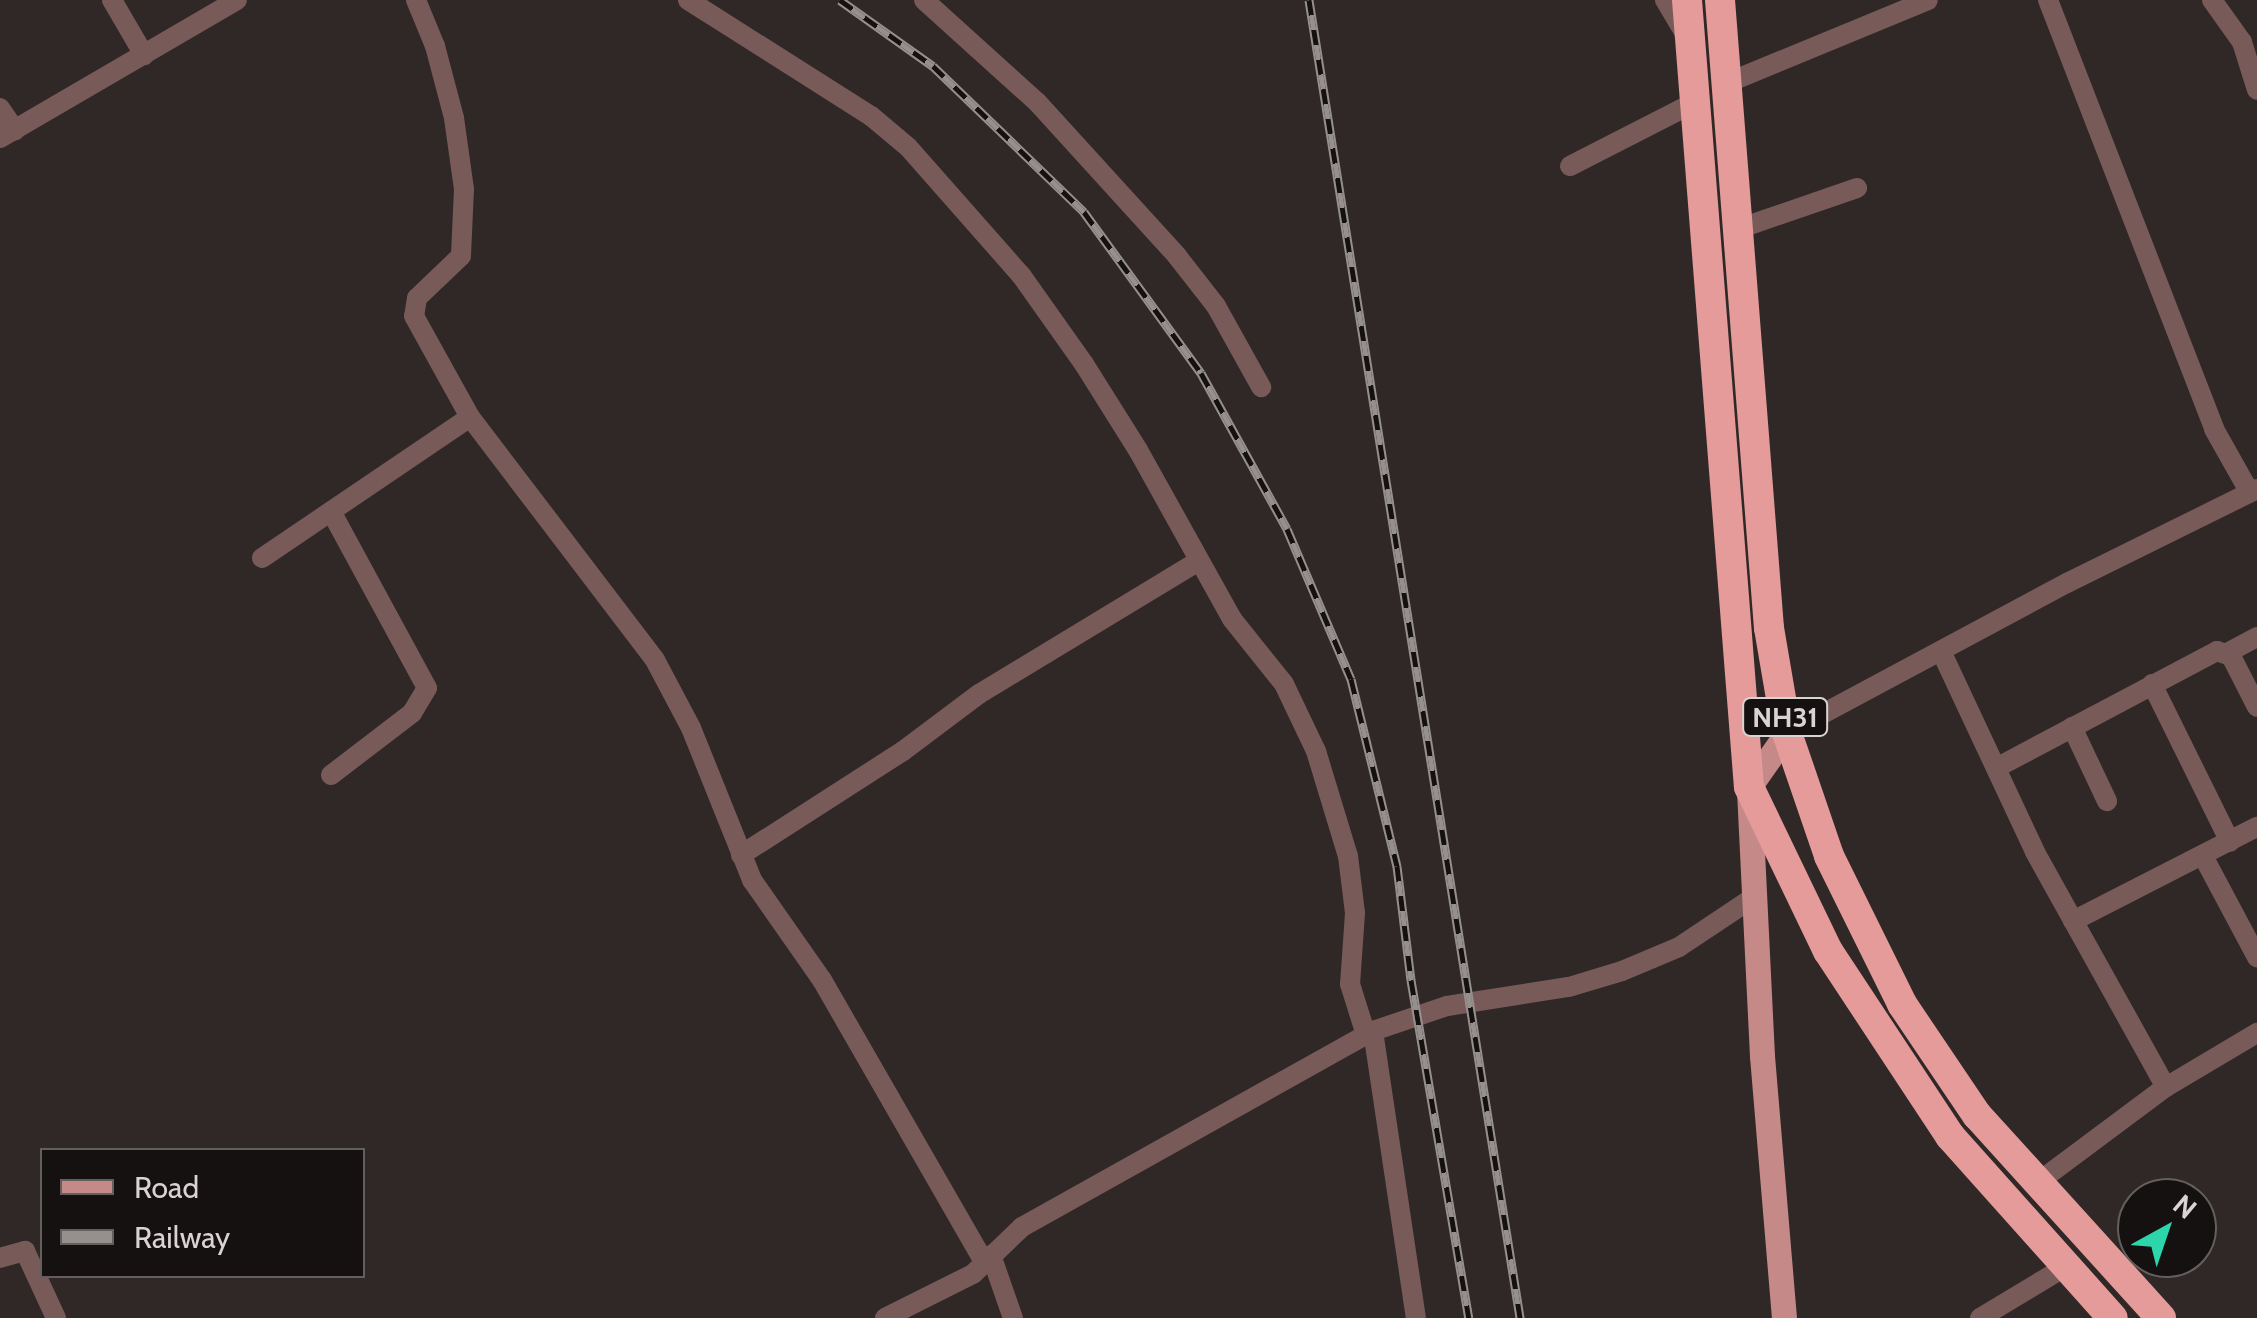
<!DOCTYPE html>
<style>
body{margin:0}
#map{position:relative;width:2257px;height:1318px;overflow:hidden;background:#302827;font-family:Cabin,sans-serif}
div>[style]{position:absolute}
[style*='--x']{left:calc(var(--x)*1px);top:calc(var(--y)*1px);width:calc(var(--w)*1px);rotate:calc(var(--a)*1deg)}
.minor>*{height:20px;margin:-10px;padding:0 10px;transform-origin:10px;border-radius:10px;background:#785a59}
.major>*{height:25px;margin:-12.5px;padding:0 12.5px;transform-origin:12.5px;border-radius:12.5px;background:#c58987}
.highway>*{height:30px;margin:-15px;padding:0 15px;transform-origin:15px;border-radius:15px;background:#e49b99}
.rail>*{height:9px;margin-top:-4.5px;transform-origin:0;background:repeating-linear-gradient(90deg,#151111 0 15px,#958f8e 0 30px);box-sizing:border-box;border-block:2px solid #958f8e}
span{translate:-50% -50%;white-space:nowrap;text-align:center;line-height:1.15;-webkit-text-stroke:10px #151111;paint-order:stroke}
.shield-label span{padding:2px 8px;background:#151111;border:2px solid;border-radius:8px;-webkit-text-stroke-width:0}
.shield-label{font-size:28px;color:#d9d3d3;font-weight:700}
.legend{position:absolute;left:40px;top:1148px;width:325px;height:130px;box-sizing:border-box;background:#151111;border:2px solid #635f5f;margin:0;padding:12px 18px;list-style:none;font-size:30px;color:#d9d3d3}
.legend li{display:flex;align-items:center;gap:20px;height:50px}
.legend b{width:50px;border:2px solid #635f5f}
.north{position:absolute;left:2117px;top:1178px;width:100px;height:100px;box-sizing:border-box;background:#151111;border:2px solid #635f5f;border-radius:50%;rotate:40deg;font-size:28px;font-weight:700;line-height:40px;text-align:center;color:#d9d3d3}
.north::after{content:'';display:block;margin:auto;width:35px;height:45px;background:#2dd5ab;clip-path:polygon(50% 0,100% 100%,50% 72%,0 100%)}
</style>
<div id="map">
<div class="minor">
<div style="--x:112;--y:0;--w:64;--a:59.8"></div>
<div style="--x:416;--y:0;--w:50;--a:67.6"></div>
<div style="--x:435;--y:46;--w:74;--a:75.2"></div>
<div style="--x:454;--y:118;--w:72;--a:82"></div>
<div style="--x:464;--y:189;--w:67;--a:92.6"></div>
<div style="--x:461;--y:256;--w:61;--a:136.3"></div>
<div style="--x:417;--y:298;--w:18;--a:99"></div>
<div style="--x:414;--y:316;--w:115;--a:61"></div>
<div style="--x:470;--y:417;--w:305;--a:52.7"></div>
<div style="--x:655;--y:660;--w:77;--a:62.1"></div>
<div style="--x:691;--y:728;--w:164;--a:68.1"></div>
<div style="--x:752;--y:880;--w:122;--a:55"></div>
<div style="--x:822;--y:980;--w:325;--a:60.1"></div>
<div style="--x:688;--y:0;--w:217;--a:32.4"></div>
<div style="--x:871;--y:116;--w:48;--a:40"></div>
<div style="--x:908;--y:147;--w:171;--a:48.6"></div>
<div style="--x:1021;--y:275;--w:109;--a:54.7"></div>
<div style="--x:1084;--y:364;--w:102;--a:57.9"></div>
<div style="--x:1138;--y:450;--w:193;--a:60.9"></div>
<div style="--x:1232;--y:619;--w:83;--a:51.3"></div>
<div style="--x:1284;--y:684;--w:74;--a:64.5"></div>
<div style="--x:1316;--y:751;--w:110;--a:73.1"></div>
<div style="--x:1348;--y:856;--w:57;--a:83"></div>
<div style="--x:1355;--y:913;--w:71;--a:94"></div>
<div style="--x:1350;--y:984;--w:53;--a:72.6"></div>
<div style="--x:924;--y:0;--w:152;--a:42.1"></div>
<div style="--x:1037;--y:102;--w:208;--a:47.7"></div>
<div style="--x:1177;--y:256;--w:63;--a:52"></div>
<div style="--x:1216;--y:306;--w:93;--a:60.9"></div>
<div style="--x:1665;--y:0;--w:43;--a:59.3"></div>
<div style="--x:2048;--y:0;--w:460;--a:68.8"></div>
<div style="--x:2214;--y:429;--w:73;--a:60.6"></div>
<div style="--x:2212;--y:0;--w:52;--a:54.5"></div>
<div style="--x:2242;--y:42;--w:50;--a:72.6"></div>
<div style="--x:1727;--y:83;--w:217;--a:-22.4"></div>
<div style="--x:0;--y:108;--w:27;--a:56"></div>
<div style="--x:0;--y:138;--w:274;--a:-30.2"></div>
<div style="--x:1570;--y:166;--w:140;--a:-27.1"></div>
<div style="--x:1738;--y:229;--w:126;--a:-19"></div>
<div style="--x:262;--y:558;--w:251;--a:-34.1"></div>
<div style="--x:1941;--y:651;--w:222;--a:64.9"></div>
<div style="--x:2035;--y:852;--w:269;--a:60.9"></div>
<div style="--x:2227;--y:653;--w:34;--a:-28"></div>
<div style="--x:2152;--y:684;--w:176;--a:63.7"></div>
<div style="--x:2072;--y:727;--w:82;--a:64.7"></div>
<div style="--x:1787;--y:733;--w:318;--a:-28.2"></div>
<div style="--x:2067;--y:583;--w:212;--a:-26.3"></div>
<div style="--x:1996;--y:768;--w:250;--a:-27.9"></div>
<div style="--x:2217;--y:651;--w:15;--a:20"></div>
<div style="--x:2231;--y:656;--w:57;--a:63"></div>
<div style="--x:331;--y:775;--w:102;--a:-37.4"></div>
<div style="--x:412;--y:713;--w:29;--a:-59"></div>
<div style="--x:427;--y:688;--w:201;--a:-118.5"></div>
<div style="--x:741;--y:855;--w:193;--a:-32.7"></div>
<div style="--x:903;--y:751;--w:95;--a:-36.9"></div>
<div style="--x:979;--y:694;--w:257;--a:-31.2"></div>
<div style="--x:2203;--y:856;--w:115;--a:61.9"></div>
<div style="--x:2073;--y:921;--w:207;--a:-27.1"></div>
<div style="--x:1373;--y:1031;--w:290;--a:81.5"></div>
<div style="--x:2037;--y:1183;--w:161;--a:-36.7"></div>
<div style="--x:2166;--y:1087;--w:106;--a:-30.7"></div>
<div style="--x:991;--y:1255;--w:67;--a:70.8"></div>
<div style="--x:0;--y:1258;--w:26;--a:-16"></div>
<div style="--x:25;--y:1251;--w:74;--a:65.2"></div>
<div style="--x:885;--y:1318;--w:98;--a:-26.6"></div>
<div style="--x:973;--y:1274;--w:68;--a:-43.8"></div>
<div style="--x:1022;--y:1227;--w:402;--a:-29.2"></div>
<div style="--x:1373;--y:1031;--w:78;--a:-18.7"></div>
<div style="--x:1447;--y:1006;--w:123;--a:-8.9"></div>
<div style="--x:1569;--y:987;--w:55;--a:-16.8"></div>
<div style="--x:1622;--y:971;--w:62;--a:-22.8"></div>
<div style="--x:1679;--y:947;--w:90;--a:-33.7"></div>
<div style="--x:1980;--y:1318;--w:99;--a:-31"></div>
</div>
<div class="major">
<div style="--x:1784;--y:1318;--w:263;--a:-94.8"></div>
<div style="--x:1762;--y:1056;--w:269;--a:-92.8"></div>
<div style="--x:1749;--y:787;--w:66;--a:-54.9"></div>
</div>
<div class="highway">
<div style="--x:1687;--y:0;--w:789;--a:85.5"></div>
<div style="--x:1749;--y:787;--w:182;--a:64.3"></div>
<div style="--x:1828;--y:951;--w:222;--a:56.6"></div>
<div style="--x:1950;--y:1136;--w:244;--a:48.2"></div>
<div style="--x:1720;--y:0;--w:630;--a:85.54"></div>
<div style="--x:1769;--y:628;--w:107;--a:80.3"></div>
<div style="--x:1787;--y:733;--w:130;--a:71.1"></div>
<div style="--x:1829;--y:856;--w:165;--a:63.7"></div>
<div style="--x:1902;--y:1004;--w:134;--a:56"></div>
<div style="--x:1977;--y:1115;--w:274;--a:47.8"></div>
</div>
<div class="rail">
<div style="--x:840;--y:0;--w:114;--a:35.4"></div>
<div style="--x:933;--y:66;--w:210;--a:44"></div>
<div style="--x:1084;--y:212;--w:199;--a:54"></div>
<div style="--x:1201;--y:373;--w:178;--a:61.1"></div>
<div style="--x:1287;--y:529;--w:163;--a:66.9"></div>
<div style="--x:1351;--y:679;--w:193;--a:76.2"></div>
<div style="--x:1397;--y:866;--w:115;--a:83"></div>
<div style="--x:1411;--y:980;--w:343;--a:80.3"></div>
<div style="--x:1309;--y:0;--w:1335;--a:80.9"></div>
</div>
<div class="shield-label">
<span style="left:1785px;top:717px">NH31</span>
</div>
<ul class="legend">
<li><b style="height:12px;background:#c58987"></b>Road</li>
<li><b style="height:12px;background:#958f8e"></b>Railway</li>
</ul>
<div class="north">N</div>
</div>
